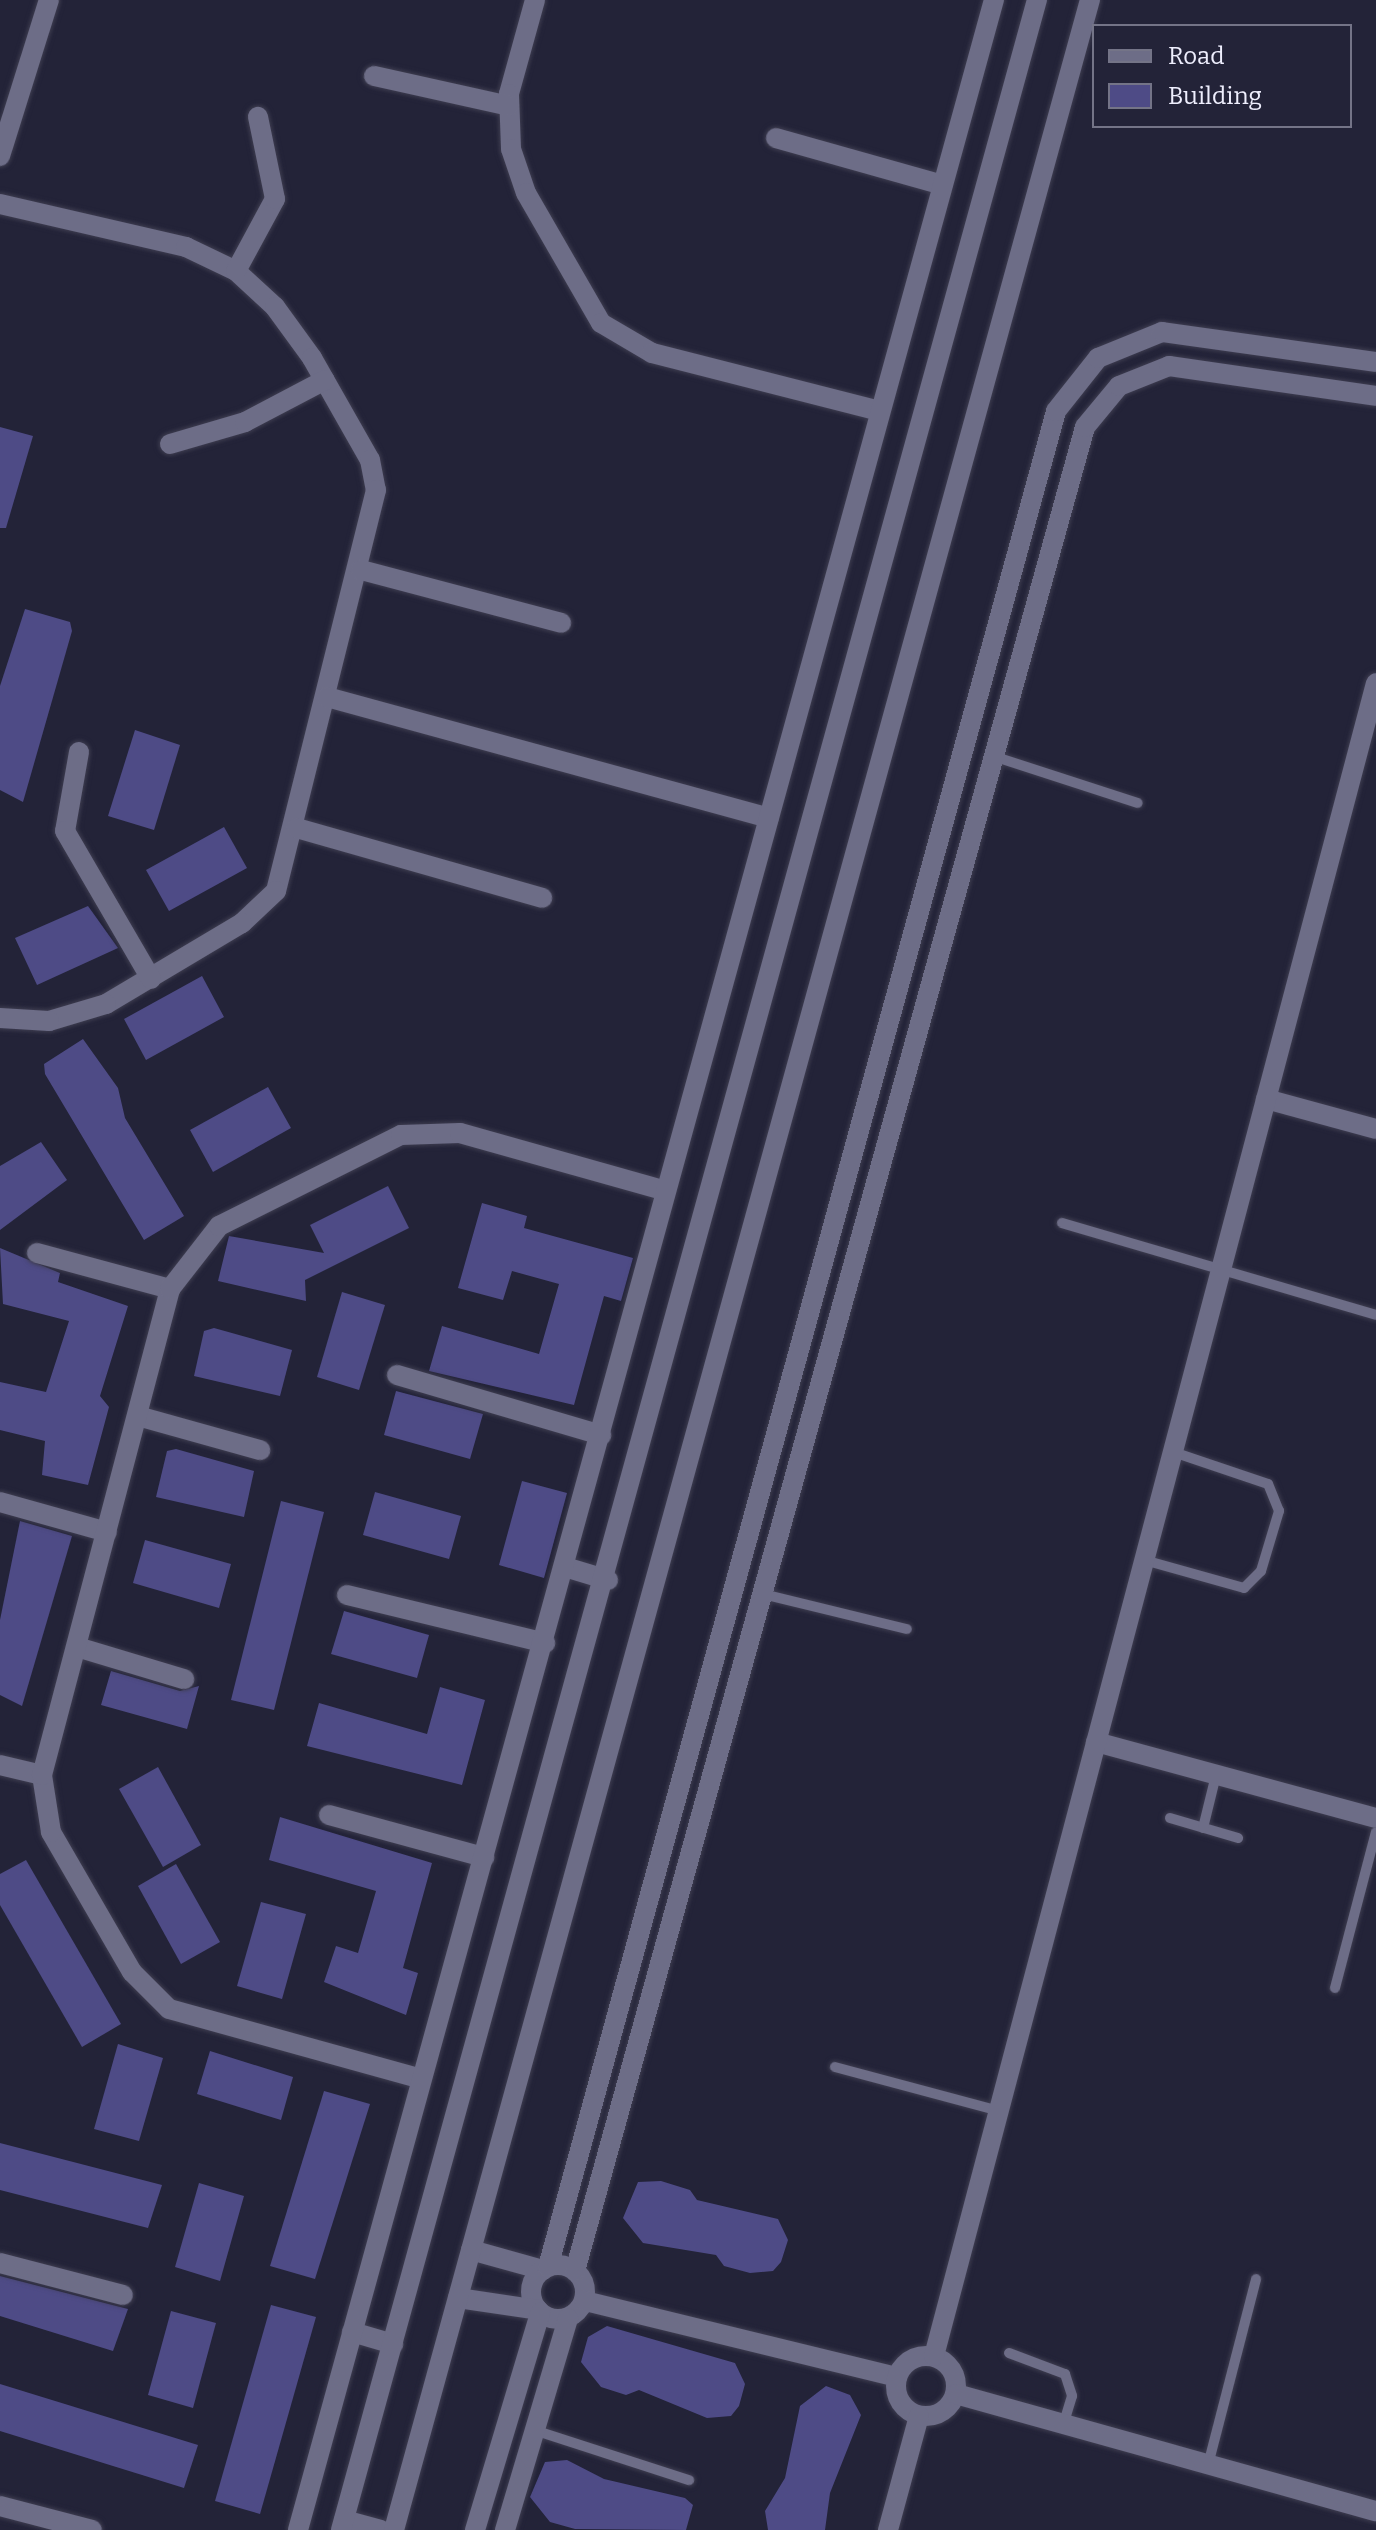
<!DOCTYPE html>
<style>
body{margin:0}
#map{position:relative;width:1376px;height:2530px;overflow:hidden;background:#232338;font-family:Bitter,serif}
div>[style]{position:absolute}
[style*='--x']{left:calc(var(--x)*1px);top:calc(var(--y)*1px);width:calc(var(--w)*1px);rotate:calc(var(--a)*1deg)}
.building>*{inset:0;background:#4e4b86}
.roads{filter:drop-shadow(0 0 2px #3e3d50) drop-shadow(0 0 2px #3e3d50)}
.service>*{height:10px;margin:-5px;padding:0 5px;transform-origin:5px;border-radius:5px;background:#6d6d87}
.minor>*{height:20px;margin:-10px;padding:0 10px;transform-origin:10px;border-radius:10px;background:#6d6d87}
.minor>.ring{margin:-10px;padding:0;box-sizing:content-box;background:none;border:20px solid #6d6d87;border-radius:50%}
span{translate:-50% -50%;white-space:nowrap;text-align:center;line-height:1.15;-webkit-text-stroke:7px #232338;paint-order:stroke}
.legend{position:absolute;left:1092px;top:24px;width:260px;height:104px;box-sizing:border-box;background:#232338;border:2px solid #747487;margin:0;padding:10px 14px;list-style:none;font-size:24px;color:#eeeefd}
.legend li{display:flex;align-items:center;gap:16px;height:40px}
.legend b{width:40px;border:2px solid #747487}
</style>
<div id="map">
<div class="building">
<div style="clip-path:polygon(0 427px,33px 436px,6px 528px,0 528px)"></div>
<div style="clip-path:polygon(25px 609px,70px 622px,72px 631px,23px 802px,0 790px,0 686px)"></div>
<div style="clip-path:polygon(135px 730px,180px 745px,154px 830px,108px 816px)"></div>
<div style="clip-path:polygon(224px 827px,247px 868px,169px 911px,146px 870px)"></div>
<div style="clip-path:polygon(88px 906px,118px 948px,37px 985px,15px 938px)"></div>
<div style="clip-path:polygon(202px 976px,224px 1017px,146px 1060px,124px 1019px)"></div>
<div style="clip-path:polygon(83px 1039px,118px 1088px,125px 1118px,184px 1216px,144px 1240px,45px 1074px,44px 1064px)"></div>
<div style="clip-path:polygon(268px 1087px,291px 1128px,213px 1172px,190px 1130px)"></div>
<div style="clip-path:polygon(41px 1142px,67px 1180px,0 1230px,0 1166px)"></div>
<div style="clip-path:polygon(388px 1186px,409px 1228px,305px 1280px,306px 1301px,218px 1281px,229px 1236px,324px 1253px,310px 1225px)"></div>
<div style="clip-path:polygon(482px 1203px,527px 1216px,524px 1228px,633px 1258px,621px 1301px,604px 1296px,574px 1405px,429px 1371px,442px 1326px,539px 1354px,559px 1284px,512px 1271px,503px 1300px,458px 1288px)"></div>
<div style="clip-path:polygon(0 1248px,60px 1273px,58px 1282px,128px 1306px,100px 1396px,109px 1407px,88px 1485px,42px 1475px,45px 1441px,0 1430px,0 1382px,46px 1392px,69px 1321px,3px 1304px)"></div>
<div style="clip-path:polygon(342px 1292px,385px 1305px,359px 1390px,317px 1377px)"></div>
<div style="clip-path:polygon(214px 1328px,292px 1350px,280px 1396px,194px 1376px,204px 1331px)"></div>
<div style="clip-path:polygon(396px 1391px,483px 1414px,470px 1459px,384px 1435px)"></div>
<div style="clip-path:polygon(176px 1449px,254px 1471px,244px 1517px,156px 1497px,167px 1451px)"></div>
<div style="clip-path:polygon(522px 1481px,567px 1493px,544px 1578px,499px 1565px)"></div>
<div style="clip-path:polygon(375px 1492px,461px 1516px,449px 1559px,363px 1535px)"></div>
<div style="clip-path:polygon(281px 1501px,324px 1512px,274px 1710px,231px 1700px)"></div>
<div style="clip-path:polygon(20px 1521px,72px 1536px,22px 1706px,0 1695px,0 1620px)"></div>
<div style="clip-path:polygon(145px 1540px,231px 1564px,219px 1608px,133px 1583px)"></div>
<div style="clip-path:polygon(344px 1611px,429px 1635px,417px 1678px,331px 1654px)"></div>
<div style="clip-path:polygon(111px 1671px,180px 1691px,199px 1686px,187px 1729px,101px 1705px)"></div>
<div style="clip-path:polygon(440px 1687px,485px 1700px,462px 1785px,307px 1746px,319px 1703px,427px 1734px)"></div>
<div style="clip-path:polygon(158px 1767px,201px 1845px,163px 1867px,119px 1789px)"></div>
<div style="clip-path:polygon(280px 1817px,432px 1863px,403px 1968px,418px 1973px,406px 2015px,324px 1982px,336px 1946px,358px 1953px,376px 1891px,269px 1860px)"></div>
<div style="clip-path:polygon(26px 1860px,121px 2024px,82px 2047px,0 1905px,0 1874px)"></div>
<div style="clip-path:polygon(176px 1864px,220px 1942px,181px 1964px,138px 1886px)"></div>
<div style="clip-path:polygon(261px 1902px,306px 1914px,282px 1999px,237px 1986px)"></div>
<div style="clip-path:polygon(118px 2044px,163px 2058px,139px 2141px,94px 2129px)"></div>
<div style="clip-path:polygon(210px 2051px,293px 2077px,281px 2120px,197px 2094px)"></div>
<div style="clip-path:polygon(324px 2091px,370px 2104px,315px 2279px,270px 2266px)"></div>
<div style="clip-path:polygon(0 2143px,162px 2185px,148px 2228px,0 2190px)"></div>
<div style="clip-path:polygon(661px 2181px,690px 2190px,697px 2200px,778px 2219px,788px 2240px,781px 2262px,773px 2271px,750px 2273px,724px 2266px,716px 2255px,643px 2243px,623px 2218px,638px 2182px)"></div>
<div style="clip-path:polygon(199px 2183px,244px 2196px,220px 2281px,175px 2267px)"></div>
<div style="clip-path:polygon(0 2276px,128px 2309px,113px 2351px,0 2316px)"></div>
<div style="clip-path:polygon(271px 2305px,316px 2317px,260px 2514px,215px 2501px)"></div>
<div style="clip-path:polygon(171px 2311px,216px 2323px,193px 2408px,148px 2395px)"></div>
<div style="clip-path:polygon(607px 2326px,735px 2363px,745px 2384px,739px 2406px,731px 2416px,707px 2418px,639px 2390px,626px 2395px,601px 2387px,581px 2362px,588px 2337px)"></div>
<div style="clip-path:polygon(0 2384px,198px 2445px,184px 2488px,0 2431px)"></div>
<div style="clip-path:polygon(826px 2386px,850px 2395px,861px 2415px,830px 2493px,825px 2530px,768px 2530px,765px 2511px,785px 2478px,800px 2406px)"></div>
<div style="clip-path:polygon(567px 2460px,604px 2479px,685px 2498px,693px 2505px,686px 2530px,575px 2529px,550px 2522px,530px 2497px,545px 2462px)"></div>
</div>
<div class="roads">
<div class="service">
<div style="--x:993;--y:756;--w:152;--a:18"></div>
<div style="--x:1062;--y:1223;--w:327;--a:16.3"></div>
<div style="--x:1144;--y:1560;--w:104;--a:15.6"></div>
<div style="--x:1244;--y:1588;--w:24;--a:-45"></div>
<div style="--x:1261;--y:1571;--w:63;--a:-73.3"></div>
<div style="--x:1279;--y:1511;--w:29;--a:-112"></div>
<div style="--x:1268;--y:1484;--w:100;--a:-161.4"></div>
<div style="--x:763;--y:1594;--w:148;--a:13.7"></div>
<div style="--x:1170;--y:1818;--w:71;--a:16.4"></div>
<div style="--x:1203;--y:1828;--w:55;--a:-76.2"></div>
<div style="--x:1335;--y:1988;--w:161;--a:-75.3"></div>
<div style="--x:835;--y:2067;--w:170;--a:15"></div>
<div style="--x:1009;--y:2353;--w:60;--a:20.6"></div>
<div style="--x:1065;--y:2374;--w:23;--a:72"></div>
<div style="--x:1072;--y:2396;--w:30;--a:107"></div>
<div style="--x:534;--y:2430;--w:163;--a:17.9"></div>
<div style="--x:1208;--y:2465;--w:192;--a:-75.5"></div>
</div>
<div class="minor">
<div style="--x:535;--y:0;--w:98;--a:105.5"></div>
<div style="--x:509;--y:94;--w:55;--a:87.9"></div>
<div style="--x:511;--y:149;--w:46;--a:71.2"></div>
<div style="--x:526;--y:193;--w:150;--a:60"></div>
<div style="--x:601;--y:323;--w:59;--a:30.5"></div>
<div style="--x:652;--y:353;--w:234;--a:14.3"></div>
<div style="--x:374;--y:76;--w:138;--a:12.5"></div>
<div style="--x:776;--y:138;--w:173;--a:15.7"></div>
<div style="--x:0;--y:156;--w:164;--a:-72.6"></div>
<div style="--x:0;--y:204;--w:191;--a:13"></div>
<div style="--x:186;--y:247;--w:55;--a:25.6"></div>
<div style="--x:236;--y:271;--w:53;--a:42.7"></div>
<div style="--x:275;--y:307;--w:63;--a:54"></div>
<div style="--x:312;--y:358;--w:117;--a:60.4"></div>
<div style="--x:370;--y:460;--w:31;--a:79"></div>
<div style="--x:376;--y:490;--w:413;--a:104"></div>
<div style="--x:276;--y:891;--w:47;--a:136.7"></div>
<div style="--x:242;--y:923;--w:158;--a:149.2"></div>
<div style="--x:106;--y:1004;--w:59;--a:163.4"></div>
<div style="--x:49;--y:1021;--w:49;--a:-176.5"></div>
<div style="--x:236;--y:271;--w:82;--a:-61.6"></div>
<div style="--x:275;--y:199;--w:84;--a:-101.7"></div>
<div style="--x:170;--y:444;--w:78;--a:-16.3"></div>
<div style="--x:245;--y:422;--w:90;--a:-27.7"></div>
<div style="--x:361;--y:570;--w:207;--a:14.8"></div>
<div style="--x:327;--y:697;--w:458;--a:15.3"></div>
<div style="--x:79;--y:752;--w:80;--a:100"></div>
<div style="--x:65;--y:831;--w:171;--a:59.8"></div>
<div style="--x:297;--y:828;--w:255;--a:15.9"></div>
<div style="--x:1266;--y:1099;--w:114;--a:15.3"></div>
<div style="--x:37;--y:1253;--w:138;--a:15.1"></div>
<div style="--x:397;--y:1375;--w:213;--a:16.4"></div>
<div style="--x:138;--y:1416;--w:127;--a:15.6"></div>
<div style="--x:0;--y:1502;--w:111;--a:15.7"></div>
<div style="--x:565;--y:1567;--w:45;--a:16.8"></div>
<div style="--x:347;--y:1595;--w:204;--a:13.6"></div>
<div style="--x:77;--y:1647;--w:112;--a:16.7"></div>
<div style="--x:1096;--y:1742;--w:290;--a:15.2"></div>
<div style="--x:0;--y:1765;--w:43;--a:13.4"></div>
<div style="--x:329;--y:1815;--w:161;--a:15.2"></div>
<div style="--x:418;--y:2078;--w:258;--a:-164.5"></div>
<div style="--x:169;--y:2009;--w:52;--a:-135"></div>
<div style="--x:132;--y:1972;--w:162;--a:-120.1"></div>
<div style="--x:51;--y:1832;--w:58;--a:-99"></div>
<div style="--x:42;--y:1775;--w:503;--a:-75.24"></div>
<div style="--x:170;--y:1289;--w:80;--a:-52.1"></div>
<div style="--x:219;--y:1226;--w:203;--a:-26.6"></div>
<div style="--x:401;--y:1135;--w:59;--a:-1.9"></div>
<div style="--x:460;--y:1133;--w:211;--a:15.7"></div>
<div style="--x:471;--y:2250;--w:75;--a:15.5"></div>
<div style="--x:0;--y:2263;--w:127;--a:14.6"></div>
<div class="ring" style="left:531px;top:2265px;width:34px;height:34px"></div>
<div style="--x:548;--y:2267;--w:1924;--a:-74.69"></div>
<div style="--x:1056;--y:411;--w:68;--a:-51.6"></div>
<div style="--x:1098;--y:358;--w:69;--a:-22.1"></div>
<div style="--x:1162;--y:332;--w:216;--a:8"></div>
<div style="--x:575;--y:2271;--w:1913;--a:-74.54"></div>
<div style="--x:1085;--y:427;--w:53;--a:-50.3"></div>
<div style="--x:1119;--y:386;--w:54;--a:-21.8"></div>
<div style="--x:1169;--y:366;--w:209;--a:8.2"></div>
<div style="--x:458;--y:2298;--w:81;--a:8.5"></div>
<div style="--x:585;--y:2301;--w:321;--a:13.7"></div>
<div style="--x:352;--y:2332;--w:43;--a:16.3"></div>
<div class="ring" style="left:896px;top:2356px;width:40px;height:40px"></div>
<div style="--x:934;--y:2356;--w:1730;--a:-75.2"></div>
<div style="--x:956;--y:2394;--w:436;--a:15.6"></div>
<div style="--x:0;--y:2506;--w:95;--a:14.6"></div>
<div style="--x:344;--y:2520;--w:38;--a:15"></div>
<div style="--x:298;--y:2530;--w:2624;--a:-74.62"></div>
<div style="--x:341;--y:2530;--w:2624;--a:-74.62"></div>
<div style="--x:394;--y:2530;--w:2624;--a:-74.62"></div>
<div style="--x:475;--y:2530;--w:227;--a:-73.3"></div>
<div style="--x:505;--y:2530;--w:221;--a:-73.4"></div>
<div style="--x:888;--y:2530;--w:118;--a:-74.8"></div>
</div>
</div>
<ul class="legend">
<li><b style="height:10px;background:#6d6d87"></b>Road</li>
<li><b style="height:22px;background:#4e4b86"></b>Building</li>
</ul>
</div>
